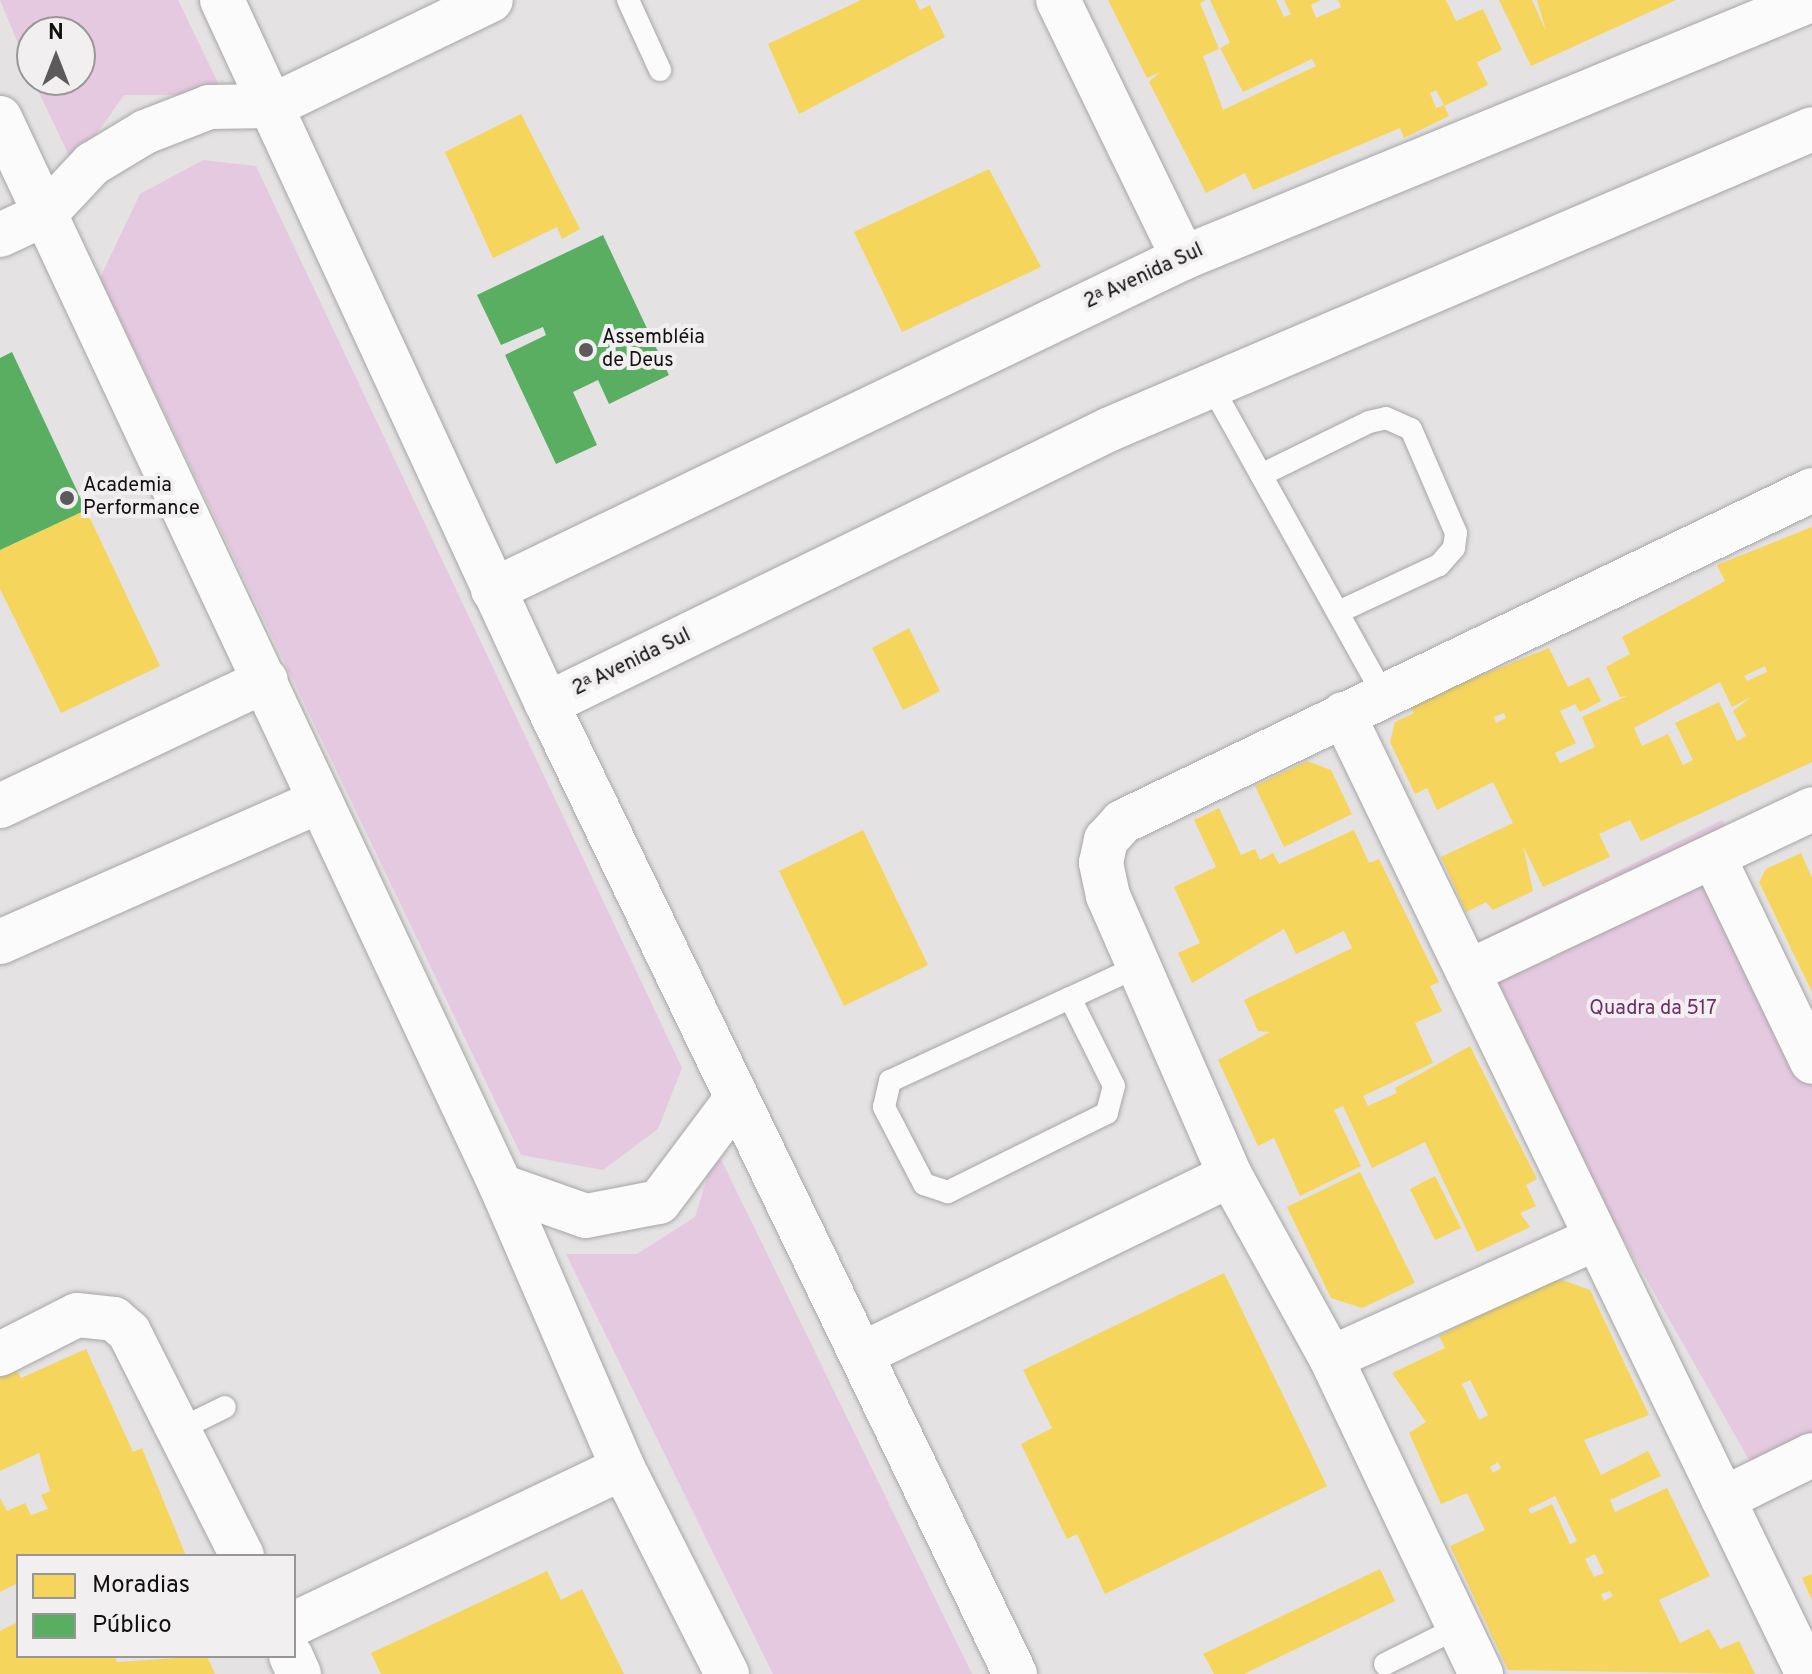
<!DOCTYPE html>
<meta charset="utf-8">
<style>
body{margin:0}
#map{position:relative;width:1812px;height:1674px;overflow:hidden;background:#e4e2e3;font-family:Overpass,sans-serif}
div>[style]{position:absolute}
[style*='--x']{left:calc(var(--x)*1px);top:calc(var(--y)*1px);width:calc(var(--w)*1px);rotate:calc(var(--a)*1deg)}
.green>*{inset:0;background:#e5c9e0}
.homes>*{inset:0;background:#f6d55c}
.public>*{inset:0;background:#5aae61}
.roads{filter:drop-shadow(0 0 2px #a7a6a6) drop-shadow(0 0 2px #a7a6a6)}
.lane>*{height:22px;margin:-11px;padding:0 11px;transform-origin:11px;border-radius:11px;background:#fbfbfb}
.street>*{height:44px;margin:-22px;padding:0 22px;transform-origin:22px;border-radius:22px;background:#fbfbfb}
.secondary>*{height:44px;margin:-22px;padding:0 22px;transform-origin:22px;border-radius:22px;background:#fbfbfb}
.dots>*{width:22px;height:22px;translate:-50% -50%;box-sizing:border-box;border:4px solid #f2eff1;border-radius:50%}
span{translate:-50% -50%;white-space:nowrap;text-align:center;line-height:1.15;-webkit-text-stroke:8px #f2eff1;paint-order:stroke}
.street-label{font-size:20px;color:#121112}
.poi-label{font-size:20px;color:#121112}
.left{translate:0 -50%;text-align:left}
.park-label{font-size:20px;color:#702b68}
.legend{position:absolute;left:16px;top:1554px;width:280px;height:104px;box-sizing:border-box;background:#f2eff1;border:2px solid #989698;margin:0;padding:10px 14px;list-style:none;font-size:24px;color:#121112}
.legend li{display:flex;align-items:center;gap:16px;height:40px}
.legend b{width:40px;border:2px solid #989698}
.north{position:absolute;left:16px;top:16px;width:80px;height:80px;box-sizing:border-box;background:#f2eff1;border:2px solid #989698;border-radius:50%;rotate:0deg;font-size:22px;font-weight:700;line-height:32px;text-align:center;color:#121112}
.north::after{content:'';display:block;margin:auto;width:28px;height:36px;background:#5c5a5b;clip-path:polygon(50% 0,100% 100%,50% 72%,0 100%)}
</style>
<div id="map">
<div class="green">
<div style="clip-path:polygon(0 0,178px 0,224px 95px,124px 95px,74px 166px,33px 80px,80px 80px,80px 32px,32px 32px,32px 77px)"></div>
<div style="clip-path:polygon(203px 160px,256px 166px,682px 1068px,658px 1129px,603px 1170px,521px 1155px,100px 278px,140px 194px)"></div>
<div style="clip-path:polygon(1722px 820px,1812px 1026px,1812px 1435px,1752px 1465px,1459px 950px)"></div>
<div style="clip-path:polygon(716px 1149px,972px 1674px,773px 1674px,566px 1254px,637px 1254px,695px 1217px)"></div>
</div>
<div class="homes">
<div style="clip-path:polygon(861px 0,915px 0,920px 10px,930px 5px,945px 37px,799px 114px,768px 44px)"></div>
<div style="clip-path:polygon(evenodd,1108px 0,1206px 0,1200px 3px,1219px 49px,1203px 56px,1223px 110px,1316px 66px,1312px 59px,1243px 92px,1220px 48px,1230px 43px,1210px 0,1276px 0,1284px 17px,1291px 14px,1284px 0,1321px 0,1311px 5px,1316px 18px,1341px 7px,1338px 0,1446px 0,1456px 21px,1483px 9px,1502px 50px,1477px 62px,1488px 85px,1444px 106px,1449px 116px,1404px 138px,1400px 128px,1253px 190px,1245px 173px,1206px 193px,1149px 82px,1160px 72px,1147px 78px,1108px 0,1436px 90px,1444px 105px,1436px 108px,1430px 93px,1436px 90px)"></div>
<div style="clip-path:polygon(1499px 0,1532px 0,1546px 31px,1537px 0,1676px 0,1531px 66px)"></div>
<div style="clip-path:polygon(521px 114px,580px 229px,562px 239px,557px 227px,493px 258px,445px 152px)"></div>
<div style="clip-path:polygon(989px 169px,1041px 267px,902px 332px,854px 232px)"></div>
<div style="clip-path:polygon(86px 510px,160px 666px,61px 713px,0 589px,0 550px)"></div>
<div style="clip-path:polygon(evenodd,1812px 527px,1812px 762px,1641px 841px,1630px 820px,1599px 834px,1610px 857px,1543px 887px,1523px 846px,1533px 891px,1493px 910px,1486px 902px,1466px 912px,1441px 857px,1513px 823px,1493px 782px,1437px 810px,1427px 788px,1415px 794px,1390px 742px,1395px 722px,1414px 713px,1409px 704px,1549px 648px,1568px 687px,1589px 677px,1601px 701px,1580px 712px,1575px 704px,1560px 711px,1576px 743px,1555px 753px,1560px 763px,1595px 747px,1582px 717px,1627px 696px,1620px 697px,1606px 667px,1630px 654px,1622px 637px,1725px 581px,1717px 565px,1812px 527px,1765px 666px,1767px 672px,1747px 681px,1744px 676px,1765px 666px,1812px 527px,1720px 682px,1732px 707px,1751px 697px,1733px 711px,1746px 736px,1737px 741px,1719px 702px,1675px 723px,1693px 760px,1683px 765px,1668px 734px,1642px 746px,1634px 728px,1720px 682px,1812px 527px,1504px 713px,1506px 718px,1496px 723px,1494px 717px,1504px 713px)"></div>
<div style="clip-path:polygon(909px 628px,940px 691px,903px 710px,872px 648px)"></div>
<div style="clip-path:polygon(1307px 761px,1331px 770px,1352px 814px,1284px 847px,1255px 786px)"></div>
<div style="clip-path:polygon(1219px 808px,1241px 855px,1255px 849px,1260px 860px,1273px 853px,1279px 864px,1354px 830px,1369px 863px,1379px 859px,1439px 982px,1430px 986px,1442px 1011px,1415px 1023px,1433px 1063px,1363px 1096px,1368px 1106px,1397px 1093px,1395px 1088px,1470px 1046px,1537px 1179px,1526px 1185px,1536px 1206px,1520px 1213px,1530px 1227px,1477px 1252px,1425px 1142px,1372px 1168px,1343px 1106px,1334px 1110px,1361px 1166px,1300px 1196px,1274px 1138px,1258px 1146px,1218px 1060px,1270px 1032px,1258px 1031px,1244px 1000px,1352px 948px,1344px 931px,1296px 954px,1284px 929px,1192px 983px,1178px 953px,1200px 943px,1174px 887px,1216px 867px,1194px 820px)"></div>
<div style="clip-path:polygon(863px 830px,928px 965px,844px 1006px,779px 871px)"></div>
<div style="clip-path:polygon(1801px 853px,1812px 878px,1812px 992px,1759px 882px,1766px 869px)"></div>
<div style="clip-path:polygon(1360px 1172px,1415px 1283px,1362px 1308px,1331px 1298px,1287px 1207px)"></div>
<div style="clip-path:polygon(1435px 1176px,1461px 1228px,1435px 1240px,1410px 1189px)"></div>
<div style="clip-path:polygon(1224px 1273px,1327px 1486px,1105px 1594px,1077px 1534px,1067px 1539px,1021px 1444px,1052px 1428px,1023px 1370px)"></div>
<div style="clip-path:polygon(evenodd,1554px 1277px,1590px 1290px,1649px 1415px,1584px 1440px,1601px 1475px,1648px 1451px,1661px 1476px,1610px 1500px,1615px 1512px,1667px 1488px,1710px 1576px,1659px 1600px,1680px 1643px,1709px 1629px,1720px 1649px,1739px 1641px,1755px 1674px,1508px 1670px,1450px 1546px,1485px 1530px,1467px 1493px,1441px 1504px,1409px 1433px,1426px 1422px,1392px 1373px,1445px 1348px,1439px 1336px,1554px 1277px,1470px 1380px,1488px 1415px,1479px 1420px,1462px 1384px,1470px 1380px,1554px 1277px,1498px 1462px,1501px 1468px,1493px 1473px,1490px 1467px,1498px 1462px,1554px 1277px,1555px 1496px,1577px 1541px,1570px 1544px,1552px 1504px,1531px 1514px,1528px 1509px,1555px 1496px,1554px 1277px,1595px 1554px,1604px 1573px,1594px 1577px,1585px 1559px,1595px 1554px,1554px 1277px,1610px 1591px,1613px 1596px,1604px 1601px,1601px 1594px,1610px 1591px)"></div>
<div style="clip-path:polygon(86px 1349px,133px 1452px,142px 1448px,186px 1556px,18px 1556px,18px 1583px,0 1592px,0 1498px,7px 1511px,25px 1503px,31px 1515px,48px 1509px,41px 1495px,50px 1491px,39px 1453px,0 1471px,0 1377px,16px 1369px,21px 1378px)"></div>
<div style="clip-path:polygon(1380px 1569px,1395px 1601px,1244px 1674px,1214px 1674px,1209px 1664px,1203px 1654px)"></div>
<div style="clip-path:polygon(547px 1571px,561px 1600px,582px 1589px,624px 1674px,381px 1674px,371px 1653px)"></div>
<div style="clip-path:polygon(1812px 1574px,1812px 1600px,1802px 1578px)"></div>
<div style="clip-path:polygon(18px 1622px,18px 1656px,115px 1656px,117px 1662px,207px 1656px,215px 1674px,0 1674px,0 1631px)"></div>
</div>
<div class="public">
<div style="clip-path:polygon(603px 235px,669px 375px,609px 404px,598px 380px,573px 392px,597px 445px,556px 464px,505px 355px,546px 335px,543px 327px,501px 345px,477px 295px)"></div>
<div style="clip-path:polygon(12px 352px,86px 510px,0 550px,0 358px)"></div>
</div>
<div class="roads">
<div class="lane">
<div style="--x:628;--y:0;--w:77;--a:65.4"></div>
<div style="--x:1211;--y:385;--w:354;--a:60.9"></div>
<div style="--x:1261;--y:475;--w:120;--a:-26.1"></div>
<div style="--x:1369;--y:422;--w:17;--a:-13"></div>
<div style="--x:1386;--y:418;--w:27;--a:24"></div>
<div style="--x:1411;--y:429;--w:113;--a:66.6"></div>
<div style="--x:1456;--y:533;--w:15;--a:98"></div>
<div style="--x:1454;--y:548;--w:23;--a:131"></div>
<div style="--x:1439;--y:565;--w:111;--a:155"></div>
<div style="--x:1070;--y:998;--w:98;--a:63.4"></div>
<div style="--x:1114;--y:1086;--w:28;--a:105"></div>
<div style="--x:1107;--y:1113;--w:178;--a:153.6"></div>
<div style="--x:948;--y:1192;--w:25;--a:-162"></div>
<div style="--x:924;--y:1184;--w:87;--a:-117.5"></div>
<div style="--x:884;--y:1107;--w:27;--a:-77"></div>
<div style="--x:890;--y:1081;--w:198;--a:-24.8"></div>
<div style="--x:1070;--y:998;--w:76;--a:-24.9"></div>
<div style="--x:178;--y:1430;--w:52;--a:-26.1"></div>
<div style="--x:1385;--y:1664;--w:83;--a:-26.6"></div>
</div>
<div class="street">
<div style="--x:1058;--y:0;--w:287;--a:64.1"></div>
<div style="--x:272;--y:106;--w:243;--a:-25.8"></div>
<div style="--x:0;--y:235;--w:50;--a:-25"></div>
<div style="--x:1343;--y:714;--w:1067;--a:64.16"></div>
<div style="--x:1714;--y:858;--w:226;--a:64.3"></div>
<div style="--x:1472;--y:970;--w:376;--a:-25.3"></div>
<div style="--x:864;--y:1353;--w:407;--a:-25.9"></div>
<div style="--x:0;--y:1354;--w:86;--a:-26.9"></div>
<div style="--x:77;--y:1315;--w:37;--a:6"></div>
<div style="--x:114;--y:1319;--w:20;--a:41"></div>
<div style="--x:129;--y:1332;--w:251;--a:63.2"></div>
<div style="--x:1331;--y:1358;--w:290;--a:-24.3"></div>
<div style="--x:1723;--y:1499;--w:99;--a:-26.3"></div>
<div style="--x:294;--y:1624;--w:364;--a:-25.4"></div>
<div style="--x:291;--y:1656;--w:20;--a:66"></div>
<div style="--x:1481;--y:1674;--w:350;--a:-115.4"></div>
<div style="--x:1331;--y:1358;--w:209;--a:-118.9"></div>
<div style="--x:1230;--y:1175;--w:305;--a:-113.6"></div>
<div style="--x:1108;--y:896;--w:34;--a:-102"></div>
<div style="--x:1101;--y:863;--w:24;--a:-78"></div>
<div style="--x:1106;--y:840;--w:24;--a:-48"></div>
<div style="--x:1122;--y:822;--w:766;--a:-25.69"></div>
</div>
<div class="secondary">
<div style="--x:222;--y:0;--w:775;--a:65.22"></div>
<div style="--x:547;--y:704;--w:1077;--a:64.24"></div>
<div style="--x:0;--y:118;--w:1180;--a:64.87"></div>
<div style="--x:501;--y:1186;--w:307;--a:66.6"></div>
<div style="--x:623;--y:1468;--w:231;--a:63.2"></div>
<div style="--x:45;--y:214;--w:69;--a:-46.8"></div>
<div style="--x:92;--y:164;--w:62;--a:-31.1"></div>
<div style="--x:145;--y:132;--w:69;--a:-21.3"></div>
<div style="--x:209;--y:107;--w:63;--a:-0.9"></div>
<div style="--x:493;--y:590;--w:766;--a:-25.69"></div>
<div style="--x:1183;--y:258;--w:679;--a:-22.33"></div>
<div style="--x:547;--y:704;--w:627;--a:-26.03"></div>
<div style="--x:1110;--y:429;--w:763;--a:-23.14"></div>
<div style="--x:0;--y:806;--w:294;--a:-25.3"></div>
<div style="--x:0;--y:942;--w:350;--a:-23.8"></div>
<div style="--x:501;--y:1186;--w:90;--a:19.4"></div>
<div style="--x:586;--y:1216;--w:74;--a:-10.9"></div>
<div style="--x:659;--y:1202;--w:129;--a:-53.2"></div>
</div>
</div>
<div class="dots">
<div style="left:586px;top:350px;background:#5c5a5b"></div>
<div style="left:67px;top:498px;background:#5c5a5b"></div>
</div>
<div class="street-label">
<span style="left:1144px;top:277px;rotate:-25deg">2ᵃ Avenida Sul</span>
<span style="left:632px;top:663px;rotate:-26deg">2ᵃ Avenida Sul</span>
</div>
<div class="poi-label">
<span class="left" style="left:602px;top:350px">Assembléia<br>de Deus</span>
<span class="left" style="left:83px;top:498px">Academia<br>Performance</span>
</div>
<div class="park-label">
<span style="left:1653px;top:1009px">Quadra da 517</span>
</div>
<ul class="legend">
<li><b style="height:22px;background:#f6d55c"></b>Moradias</li>
<li><b style="height:22px;background:#5aae61"></b>Público</li>
</ul>
<div class="north">N</div>
</div>
